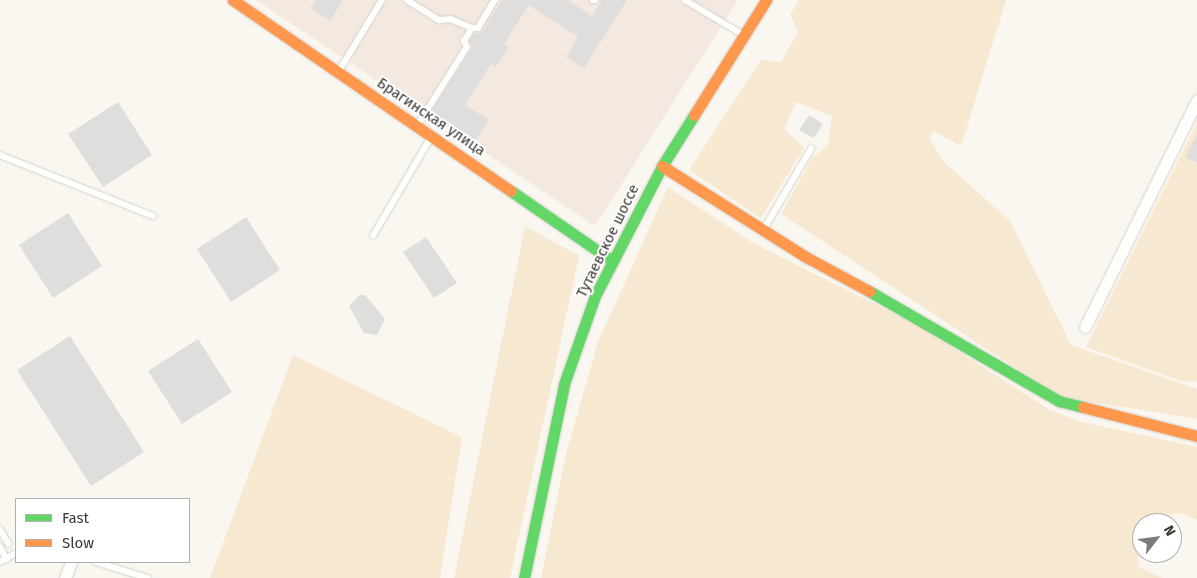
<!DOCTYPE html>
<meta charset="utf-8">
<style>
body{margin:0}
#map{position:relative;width:1197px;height:578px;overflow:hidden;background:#faf7f1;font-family:"Fira Sans",sans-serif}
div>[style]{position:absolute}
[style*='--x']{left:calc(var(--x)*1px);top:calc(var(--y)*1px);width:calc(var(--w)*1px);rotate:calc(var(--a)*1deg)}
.medical>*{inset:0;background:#f4e9e1}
.green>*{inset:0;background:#f7e9d1}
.building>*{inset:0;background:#e0dddd}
.roads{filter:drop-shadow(0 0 1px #d4d2cd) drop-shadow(0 0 1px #d4d2cd)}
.lane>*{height:5.5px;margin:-2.75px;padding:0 2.75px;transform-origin:2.75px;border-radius:2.75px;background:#fefefd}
.street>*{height:11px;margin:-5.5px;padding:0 5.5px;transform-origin:5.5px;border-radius:5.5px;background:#fefefd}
.fast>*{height:11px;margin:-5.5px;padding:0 5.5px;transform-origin:5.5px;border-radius:5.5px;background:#63d668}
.slow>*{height:11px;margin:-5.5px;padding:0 5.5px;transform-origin:5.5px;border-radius:5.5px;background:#ff974d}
span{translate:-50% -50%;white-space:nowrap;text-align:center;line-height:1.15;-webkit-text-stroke:4px #fff;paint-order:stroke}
.street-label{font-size:15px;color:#3d3a35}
.legend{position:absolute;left:15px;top:498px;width:175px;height:65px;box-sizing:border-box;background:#fff;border:1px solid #b1b0ae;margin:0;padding:6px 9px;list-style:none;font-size:15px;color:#3d3a35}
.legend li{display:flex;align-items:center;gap:10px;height:25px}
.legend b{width:25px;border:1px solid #b1b0ae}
.north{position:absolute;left:1132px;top:513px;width:50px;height:50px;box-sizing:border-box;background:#fff;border:1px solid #b1b0ae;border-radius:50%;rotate:60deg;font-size:14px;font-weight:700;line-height:20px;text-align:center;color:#3d3a35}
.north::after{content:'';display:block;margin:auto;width:18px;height:22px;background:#7f7c77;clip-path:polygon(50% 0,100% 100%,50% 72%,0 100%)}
</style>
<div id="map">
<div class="medical">
<div style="clip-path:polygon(256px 0,738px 0,595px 226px)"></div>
</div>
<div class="green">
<div style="clip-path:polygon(799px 0,1006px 0,961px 146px,933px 131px,929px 138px,944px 162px,1010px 221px,1071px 345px,1197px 389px,1197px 419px,1060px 397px,781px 214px,812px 158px,828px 145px,832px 116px,796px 102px,784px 129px,804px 148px,761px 218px,689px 170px,761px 60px,781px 62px,798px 32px,790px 15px)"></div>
<div style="clip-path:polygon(1197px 122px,1197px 381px,1184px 382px,1086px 347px)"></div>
<div style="clip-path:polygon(668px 187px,753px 243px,917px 325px,1050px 410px,1078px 421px,1197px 447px,1197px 520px,1179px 513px,1136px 522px,1139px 567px,1162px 578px,541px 578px,566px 454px,598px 342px)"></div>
<div style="clip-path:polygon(525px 226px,579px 256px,510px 578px,454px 578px)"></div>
<div style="clip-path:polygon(293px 355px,462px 437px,440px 578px,210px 578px)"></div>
</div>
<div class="building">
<div style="clip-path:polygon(316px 0,343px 0,330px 21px,310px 8px)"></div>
<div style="clip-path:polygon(502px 0,568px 0,592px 16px,602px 0,627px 0,584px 68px,566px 57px,578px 37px,529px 5px,504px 44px,509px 47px,496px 67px,491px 64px,465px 105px,489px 120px,476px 140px,431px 112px,473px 46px,469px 41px,475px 33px,481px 34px)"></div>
<div style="clip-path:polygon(118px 102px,152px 155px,103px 187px,68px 134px)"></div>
<div style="clip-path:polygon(809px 115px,823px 124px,814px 138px,799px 130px)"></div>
<div style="clip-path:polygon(1197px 135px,1197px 163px,1185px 157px)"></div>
<div style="clip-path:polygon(68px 213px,102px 266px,53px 298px,19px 245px)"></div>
<div style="clip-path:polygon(246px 217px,280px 270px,231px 302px,197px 249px)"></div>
<div style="clip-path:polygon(426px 237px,457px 283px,434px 298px,403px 252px)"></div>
<div style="clip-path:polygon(359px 295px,365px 295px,385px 319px,377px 335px,364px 333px,349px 306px)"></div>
<div style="clip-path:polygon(70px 336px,144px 452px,91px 486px,17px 370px)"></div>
<div style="clip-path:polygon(198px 339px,232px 392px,182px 424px,148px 371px)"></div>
</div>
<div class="roads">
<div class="lane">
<div style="--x:407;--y:0;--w:38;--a:32"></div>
<div style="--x:439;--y:20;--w:12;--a:-5"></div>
<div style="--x:451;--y:19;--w:23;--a:23"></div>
<div style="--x:593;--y:0;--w:2;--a:0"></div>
<div style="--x:685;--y:0;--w:66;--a:30.8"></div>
<div style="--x:339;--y:71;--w:83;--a:-58.8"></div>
<div style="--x:417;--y:126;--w:93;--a:-57.7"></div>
<div style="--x:467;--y:47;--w:7;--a:-117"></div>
<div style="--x:464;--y:41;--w:15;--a:-58"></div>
<div style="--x:472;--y:28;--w:6;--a:0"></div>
<div style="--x:478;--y:28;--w:33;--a:-59"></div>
<div style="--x:0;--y:155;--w:165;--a:21.7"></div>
<div style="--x:764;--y:229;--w:93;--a:-59.6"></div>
<div style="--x:373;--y:236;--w:115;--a:-59.6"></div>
<div style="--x:0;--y:529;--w:17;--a:59"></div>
<div style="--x:0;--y:547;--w:14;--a:60"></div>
<div style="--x:0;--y:562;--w:18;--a:-29"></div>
<div style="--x:96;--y:562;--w:54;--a:17.1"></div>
</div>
<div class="street">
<div style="--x:1085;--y:327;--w:253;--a:-63.7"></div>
<div style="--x:65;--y:578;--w:17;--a:-69"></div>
</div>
<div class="fast">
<div style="--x:511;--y:191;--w:121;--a:34.6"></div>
<div style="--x:869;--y:291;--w:220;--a:30.1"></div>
<div style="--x:1059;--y:401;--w:25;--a:14"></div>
<div style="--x:524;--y:578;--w:198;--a:-78.3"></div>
<div style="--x:564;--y:384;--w:93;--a:-70.6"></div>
<div style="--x:595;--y:296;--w:146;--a:-62.7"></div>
<div style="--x:662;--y:166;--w:60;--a:-57.9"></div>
</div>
<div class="slow">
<div style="--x:233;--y:0;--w:337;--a:34.5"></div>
<div style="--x:694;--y:115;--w:136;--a:-57.9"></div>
<div style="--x:662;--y:166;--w:170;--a:32.3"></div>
<div style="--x:806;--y:257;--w:72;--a:28.4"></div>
<div style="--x:1083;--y:407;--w:118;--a:14.3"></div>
</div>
</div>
<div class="street-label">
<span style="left:431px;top:117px;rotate:34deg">Брагинская улица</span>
<span style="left:608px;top:241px;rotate:-64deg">Тутаевское шоссе</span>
</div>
<ul class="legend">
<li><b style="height:6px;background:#63d668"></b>Fast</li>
<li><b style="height:6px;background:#ff974d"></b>Slow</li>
</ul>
<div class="north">N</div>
</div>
